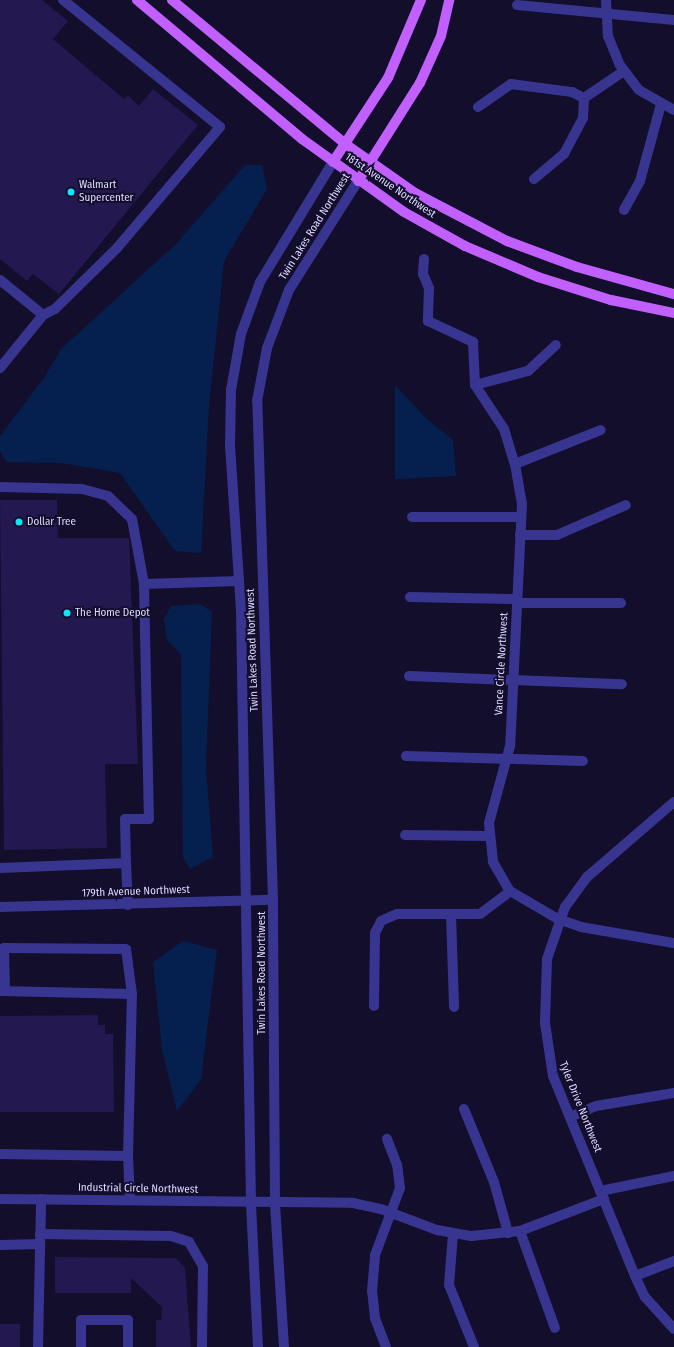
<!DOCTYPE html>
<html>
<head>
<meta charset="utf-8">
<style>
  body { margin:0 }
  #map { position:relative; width:674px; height:1347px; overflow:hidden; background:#130e2c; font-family:"Fira Sans Condensed",sans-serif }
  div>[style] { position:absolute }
  .water>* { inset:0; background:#05204e }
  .building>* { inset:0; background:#23184f; transform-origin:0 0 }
  .minor>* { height:10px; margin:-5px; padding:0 5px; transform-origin:5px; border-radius:5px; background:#37358f }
  .major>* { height:10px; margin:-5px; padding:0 5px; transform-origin:5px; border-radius:5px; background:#c260ff }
  .dots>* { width:11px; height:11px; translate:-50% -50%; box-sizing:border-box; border:2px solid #130e2c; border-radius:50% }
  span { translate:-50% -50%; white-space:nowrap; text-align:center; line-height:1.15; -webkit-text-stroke:4px #130e2c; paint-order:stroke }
  .poi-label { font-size:11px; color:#ddd9ff }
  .left { translate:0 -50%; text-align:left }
  .street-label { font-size:11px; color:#ddd9ff }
</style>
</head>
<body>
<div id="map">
  <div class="water">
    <i style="clip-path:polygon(245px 165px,262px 165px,267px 189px,224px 261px,209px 406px,201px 553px,175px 551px,120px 473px,61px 463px,6px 462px,0 450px,0 436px,46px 375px,61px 349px,176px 244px)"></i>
    <i style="clip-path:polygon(395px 385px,426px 418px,453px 440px,456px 476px,395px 479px)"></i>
    <i style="clip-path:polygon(200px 604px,212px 612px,206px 768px,213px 857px,190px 869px,183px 857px,181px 655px,167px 640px,164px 619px,171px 606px)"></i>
    <i style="clip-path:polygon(183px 941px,217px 950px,201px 1080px,177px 1111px,162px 1049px,153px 962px)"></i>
  </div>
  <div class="building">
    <i style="clip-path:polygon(0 0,42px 0,68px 21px,53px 39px,124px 99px,128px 95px,139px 106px,153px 89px,198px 125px,59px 294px,33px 274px,27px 281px,0 259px)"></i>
    <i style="clip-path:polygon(0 500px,57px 500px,58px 538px,129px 538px,138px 764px,105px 764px,107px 848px,4px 850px)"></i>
    <i style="clip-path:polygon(98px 1015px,98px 1025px,105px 1025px,105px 1034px,113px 1034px,114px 1112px,0 1112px,0 1016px)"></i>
    <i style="clip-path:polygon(55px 1257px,176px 1258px,185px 1268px,191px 1347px,156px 1347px,156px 1320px,161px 1320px,162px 1307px,131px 1278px,131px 1293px,55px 1293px)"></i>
    <i style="left:0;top:1324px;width:20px;height:23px"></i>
  </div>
  <div class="minor">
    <i style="left:606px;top:0;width:36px;rotate:87deg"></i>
    <i style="left:608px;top:36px;width:31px;rotate:68deg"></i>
    <i style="left:620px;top:65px;width:31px;rotate:53deg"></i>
    <i style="left:639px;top:90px;width:40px;rotate:29.7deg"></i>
    <i style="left:517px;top:5px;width:158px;rotate:5.5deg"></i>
    <i style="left:478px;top:107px;width:40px;rotate:-34.9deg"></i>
    <i style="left:511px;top:84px;width:62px;rotate:7.5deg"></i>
    <i style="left:572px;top:92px;width:13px;rotate:27deg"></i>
    <i style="left:584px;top:98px;width:48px;rotate:-34deg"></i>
    <i style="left:534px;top:179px;width:39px;rotate:-40deg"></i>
    <i style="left:564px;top:154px;width:41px;rotate:-62.2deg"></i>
    <i style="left:583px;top:118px;width:20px;rotate:-87deg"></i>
    <i style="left:624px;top:210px;width:33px;rotate:-61deg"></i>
    <i style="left:640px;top:181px;width:80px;rotate:-74.7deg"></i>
    <i style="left:424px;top:259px;width:15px;rotate:94deg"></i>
    <i style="left:423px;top:274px;width:15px;rotate:67deg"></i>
    <i style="left:429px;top:288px;width:33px;rotate:92deg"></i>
    <i style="left:428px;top:321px;width:50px;rotate:25deg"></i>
    <i style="left:473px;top:342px;width:43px;rotate:87.3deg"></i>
    <i style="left:0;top:280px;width:55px;rotate:39.1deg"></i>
    <i style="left:0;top:368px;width:68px;rotate:-50.9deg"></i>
    <i style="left:43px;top:315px;width:13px;rotate:-27deg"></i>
    <i style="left:55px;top:309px;width:87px;rotate:-44.5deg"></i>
    <i style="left:117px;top:248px;width:159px;rotate:-49.6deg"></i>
    <i style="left:220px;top:127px;width:202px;rotate:-141deg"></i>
    <i style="left:475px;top:385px;width:53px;rotate:56.6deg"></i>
    <i style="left:504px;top:429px;width:37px;rotate:73deg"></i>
    <i style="left:515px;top:464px;width:41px;rotate:80.1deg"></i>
    <i style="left:522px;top:504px;width:242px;rotate:92.8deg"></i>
    <i style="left:510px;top:746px;width:80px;rotate:105.3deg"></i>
    <i style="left:489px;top:823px;width:39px;rotate:84deg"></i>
    <i style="left:493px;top:862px;width:34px;rotate:60deg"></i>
    <i style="left:510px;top:891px;width:56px;rotate:30.3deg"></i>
    <i style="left:558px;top:919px;width:24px;rotate:19deg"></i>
    <i style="left:581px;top:927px;width:94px;rotate:9.8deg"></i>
    <i style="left:475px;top:385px;width:55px;rotate:-14.8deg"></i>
    <i style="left:528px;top:371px;width:38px;rotate:-43deg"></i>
    <i style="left:515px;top:464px;width:92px;rotate:-21.6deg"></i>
    <i style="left:0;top:487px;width:82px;rotate:1.4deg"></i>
    <i style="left:82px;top:489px;width:27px;rotate:15deg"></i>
    <i style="left:108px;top:496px;width:33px;rotate:44deg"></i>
    <i style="left:132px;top:519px;width:66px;rotate:79.5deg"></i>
    <i style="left:144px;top:584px;width:235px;rotate:88.8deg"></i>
    <i style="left:149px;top:819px;width:24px;rotate:180deg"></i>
    <i style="left:125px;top:819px;width:44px;rotate:88.7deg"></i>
    <i style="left:126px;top:863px;width:126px;rotate:177.7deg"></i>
    <i style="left:412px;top:517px;width:109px"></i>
    <i style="left:520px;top:535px;width:37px"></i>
    <i style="left:557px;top:535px;width:75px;rotate:-23.5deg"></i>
    <i style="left:144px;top:584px;width:95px;rotate:-1.8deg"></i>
    <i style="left:410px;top:597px;width:107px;rotate:1.1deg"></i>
    <i style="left:517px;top:603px;width:104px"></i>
    <i style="left:409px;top:676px;width:213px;rotate:2.2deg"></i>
    <i style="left:406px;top:756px;width:177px;rotate:1.6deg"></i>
    <i style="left:674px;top:802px;width:115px;rotate:139.2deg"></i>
    <i style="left:587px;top:877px;width:37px;rotate:126deg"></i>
    <i style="left:565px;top:907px;width:55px;rotate:109.1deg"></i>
    <i style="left:547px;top:959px;width:64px;rotate:91.8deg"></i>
    <i style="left:545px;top:1023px;width:54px;rotate:81.4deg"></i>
    <i style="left:553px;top:1076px;width:216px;rotate:67.7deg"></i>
    <i style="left:635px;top:1276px;width:23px;rotate:65deg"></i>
    <i style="left:645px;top:1297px;width:43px;rotate:47.8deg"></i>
    <i style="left:405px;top:835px;width:83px;rotate:0.7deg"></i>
    <i style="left:126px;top:863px;width:42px;rotate:87.3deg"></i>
    <i style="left:0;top:907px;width:273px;rotate:-1.5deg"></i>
    <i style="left:451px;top:915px;width:92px;rotate:88.1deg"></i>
    <i style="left:0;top:991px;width:132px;rotate:1.3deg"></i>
    <i style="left:132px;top:994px;width:45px;rotate:-97.6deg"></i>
    <i style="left:126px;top:949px;width:122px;rotate:-179.5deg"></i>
    <i style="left:4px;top:948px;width:43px;rotate:88.7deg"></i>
    <i style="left:374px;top:1006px;width:73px;rotate:-89.2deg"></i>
    <i style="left:375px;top:933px;width:13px;rotate:-63deg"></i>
    <i style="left:381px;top:921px;width:17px;rotate:-24deg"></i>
    <i style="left:397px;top:914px;width:83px"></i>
    <i style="left:480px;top:914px;width:38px;rotate:-37deg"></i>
    <i style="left:464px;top:1109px;width:79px;rotate:67.7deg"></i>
    <i style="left:494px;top:1182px;width:53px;rotate:74.6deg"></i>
    <i style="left:570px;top:1117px;width:28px;rotate:-23deg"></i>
    <i style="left:596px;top:1106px;width:79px;rotate:-9.5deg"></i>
    <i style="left:0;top:1154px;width:128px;rotate:0.9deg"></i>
    <i style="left:128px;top:1156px;width:44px;rotate:87.4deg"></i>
    <i style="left:128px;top:1156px;width:162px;rotate:-88.6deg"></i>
    <i style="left:600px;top:1191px;width:76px;rotate:-11.5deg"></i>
    <i style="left:0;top:1199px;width:353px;rotate:0.6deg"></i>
    <i style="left:353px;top:1203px;width:29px;rotate:12deg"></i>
    <i style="left:381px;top:1209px;width:60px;rotate:20.6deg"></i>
    <i style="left:437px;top:1230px;width:35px;rotate:10deg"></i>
    <i style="left:471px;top:1236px;width:49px;rotate:-5.8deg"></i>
    <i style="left:520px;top:1231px;width:90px;rotate:-20.9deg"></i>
    <i style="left:520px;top:1231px;width:103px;rotate:70.2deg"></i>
    <i style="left:40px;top:1234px;width:131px;rotate:0.9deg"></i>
    <i style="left:171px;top:1236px;width:19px;rotate:18deg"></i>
    <i style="left:189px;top:1242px;width:28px;rotate:60deg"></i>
    <i style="left:203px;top:1266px;width:81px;rotate:90.7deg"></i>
    <i style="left:453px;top:1234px;width:51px;rotate:94.5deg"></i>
    <i style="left:449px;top:1285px;width:67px;rotate:68deg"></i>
    <i style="left:0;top:1245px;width:40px;rotate:-1.4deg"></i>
    <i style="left:635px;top:1276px;width:42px;rotate:-21deg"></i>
    <i style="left:38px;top:1347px;width:148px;rotate:-88.8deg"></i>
    <i style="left:81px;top:1347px;width:27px;rotate:-90deg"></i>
    <i style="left:81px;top:1320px;width:47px"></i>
    <i style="left:128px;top:1320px;width:27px;rotate:90deg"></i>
    <i style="left:258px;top:1347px;width:145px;rotate:-92.8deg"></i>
    <i style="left:251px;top:1202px;width:591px;rotate:-90.97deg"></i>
    <i style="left:241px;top:611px;width:164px;rotate:-93.8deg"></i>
    <i style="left:230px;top:447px;width:57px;rotate:-89deg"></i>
    <i style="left:231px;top:390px;width:57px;rotate:-79.9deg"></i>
    <i style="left:241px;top:334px;width:55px;rotate:-69.9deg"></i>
    <i style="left:260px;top:282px;width:140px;rotate:-58.7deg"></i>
    <i style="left:284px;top:1347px;width:145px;rotate:-93.6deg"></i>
    <i style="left:275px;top:1202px;width:302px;rotate:-90.4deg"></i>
    <i style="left:273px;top:900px;width:499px;rotate:-91.8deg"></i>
    <i style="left:257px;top:401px;width:54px;rotate:-79.3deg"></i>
    <i style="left:267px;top:348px;width:62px;rotate:-69.2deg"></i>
    <i style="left:289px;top:290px;width:129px;rotate:-57.7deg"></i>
    <i style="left:386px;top:1347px;width:31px;rotate:-111deg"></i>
    <i style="left:375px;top:1318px;width:27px;rotate:-96deg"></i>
    <i style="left:372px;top:1291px;width:36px;rotate:-85deg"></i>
    <i style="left:375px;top:1255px;width:72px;rotate:-69.5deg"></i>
    <i style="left:400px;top:1188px;width:23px;rotate:-97deg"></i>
    <i style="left:397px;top:1165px;width:28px;rotate:-111deg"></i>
  </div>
  <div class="major">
    <i style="left:137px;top:0;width:216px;rotate:40.1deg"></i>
    <i style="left:302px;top:139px;width:125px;rotate:35.6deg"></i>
    <i style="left:404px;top:212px;width:70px;rotate:29.1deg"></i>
    <i style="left:465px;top:246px;width:79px;rotate:23deg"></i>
    <i style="left:538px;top:277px;width:77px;rotate:17.5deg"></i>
    <i style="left:611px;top:300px;width:64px;rotate:11.7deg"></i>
    <i style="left:172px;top:0;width:224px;rotate:39.7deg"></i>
    <i style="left:344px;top:143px;width:87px;rotate:35.2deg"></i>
    <i style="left:415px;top:193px;width:104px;rotate:27.6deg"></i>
    <i style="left:507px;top:241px;width:75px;rotate:20.4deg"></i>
    <i style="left:577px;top:267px;width:101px;rotate:15.6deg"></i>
    <i style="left:333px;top:162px;width:100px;rotate:-56.8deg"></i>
    <i style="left:388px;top:78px;width:85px;rotate:-67.1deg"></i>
    <i style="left:358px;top:181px;width:116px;rotate:-57.7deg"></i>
    <i style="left:420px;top:83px;width:51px;rotate:-65.9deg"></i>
    <i style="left:441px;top:36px;width:37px;rotate:-77deg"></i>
  </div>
  <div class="dots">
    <i style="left:71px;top:192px;background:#05e9ff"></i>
    <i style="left:19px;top:522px;background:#05e9ff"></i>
    <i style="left:67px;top:613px;background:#05e9ff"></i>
  </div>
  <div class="poi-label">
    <span class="left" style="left:79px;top:192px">Walmart<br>Supercenter</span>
    <span class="left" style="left:27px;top:522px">Dollar Tree</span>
    <span class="left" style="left:75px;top:613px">The Home Depot</span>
  </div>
  <div class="street-label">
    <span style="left:390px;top:186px;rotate:34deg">181st Avenue Northwest</span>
    <span style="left:315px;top:227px;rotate:-58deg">Twin Lakes Road Northwest</span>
    <span style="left:253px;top:650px;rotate:-92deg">Twin Lakes Road Northwest</span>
    <span style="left:502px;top:664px;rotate:-87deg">Vance Circle Northwest</span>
    <span style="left:136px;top:892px;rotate:-2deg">179th Avenue Northwest</span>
    <span style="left:262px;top:973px;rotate:-90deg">Twin Lakes Road Northwest</span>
    <span style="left:580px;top:1107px;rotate:68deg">Tyler Drive Northwest</span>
    <span style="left:138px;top:1189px;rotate:1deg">Industrial Circle Northwest</span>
  </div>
</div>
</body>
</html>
